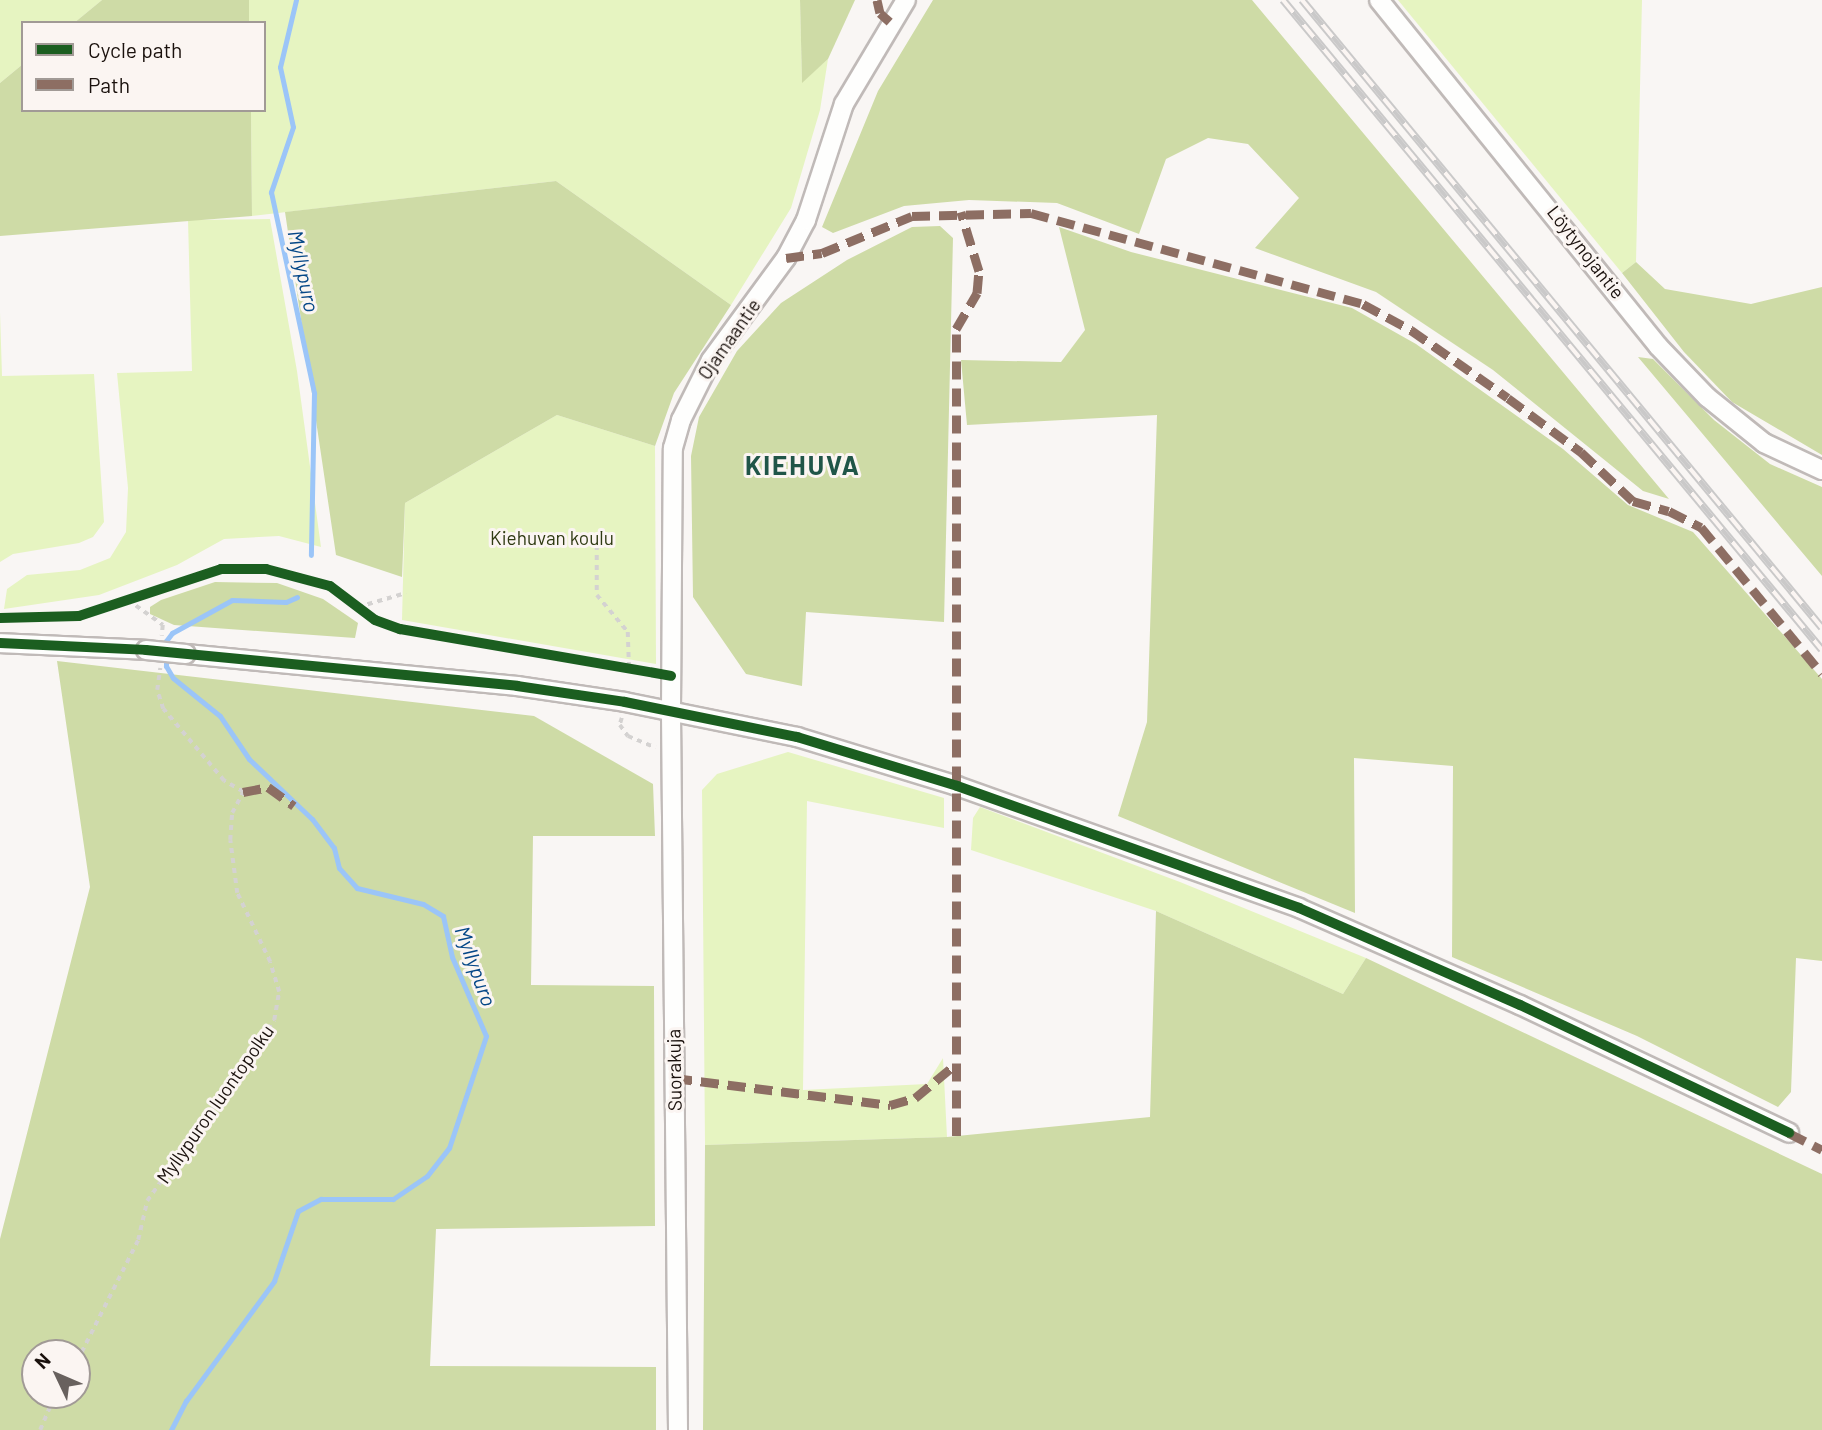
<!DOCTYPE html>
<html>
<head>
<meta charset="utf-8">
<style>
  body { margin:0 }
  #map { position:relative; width:1822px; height:1430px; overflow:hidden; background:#f9f6f4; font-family:Barlow,sans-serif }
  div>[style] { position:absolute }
  .green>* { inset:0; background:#e6f4c1 }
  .forest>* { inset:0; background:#cedba6 }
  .stream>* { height:5px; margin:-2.5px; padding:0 2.5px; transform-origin:2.5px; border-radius:2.5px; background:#9bc5f8 }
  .path>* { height:3.5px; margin-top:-1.75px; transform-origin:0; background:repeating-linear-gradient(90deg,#d4d2d1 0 5px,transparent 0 10px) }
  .roads { filter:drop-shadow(2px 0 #c0bab8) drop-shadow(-2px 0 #c0bab8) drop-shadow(0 2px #c0bab8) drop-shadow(0 -2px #c0bab8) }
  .street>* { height:18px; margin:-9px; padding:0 9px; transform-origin:9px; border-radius:9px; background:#fefefd }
  .rail>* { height:8px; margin-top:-4px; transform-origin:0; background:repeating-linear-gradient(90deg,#fbf5f2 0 16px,#cac9c9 0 32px); box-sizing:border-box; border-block:2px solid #cac9c9 }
  .bridges { filter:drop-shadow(2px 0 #c0bab8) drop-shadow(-2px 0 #c0bab8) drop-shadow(0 2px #c0bab8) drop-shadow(0 -2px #c0bab8) }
  .street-bridge>* { height:18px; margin:-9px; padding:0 9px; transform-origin:9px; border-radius:9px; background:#fefefd }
  .quiet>* { height:9px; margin-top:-4.5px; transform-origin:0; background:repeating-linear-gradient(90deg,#8d6e63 0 18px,transparent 0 27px) }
  .cycleway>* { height:10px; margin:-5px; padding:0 5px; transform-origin:5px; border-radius:5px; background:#1b5e20 }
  span { translate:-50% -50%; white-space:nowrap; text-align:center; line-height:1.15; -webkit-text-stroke:6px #fbf5f2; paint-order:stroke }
  .street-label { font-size:19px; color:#1a110d }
  .park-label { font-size:19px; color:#2f3a13 }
  .water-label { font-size:21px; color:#054787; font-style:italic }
  .district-label { font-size:26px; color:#205548; font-weight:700; letter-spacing:2px }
  .legend { position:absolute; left:21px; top:21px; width:245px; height:91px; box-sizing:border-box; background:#fbf5f2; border:2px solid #a19a96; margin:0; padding:9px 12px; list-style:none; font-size:21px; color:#1a110d }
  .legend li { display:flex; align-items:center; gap:14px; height:35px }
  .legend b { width:35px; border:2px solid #a19a96 }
  .north { position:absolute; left:21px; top:1339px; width:70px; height:70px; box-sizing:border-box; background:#fbf5f2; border:2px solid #a19a96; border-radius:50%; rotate:314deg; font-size:19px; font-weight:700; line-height:28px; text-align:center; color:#1a110d }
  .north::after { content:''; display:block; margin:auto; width:24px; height:32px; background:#68615e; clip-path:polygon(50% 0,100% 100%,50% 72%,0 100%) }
</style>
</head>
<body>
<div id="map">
  <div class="green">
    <i style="clip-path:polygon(0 0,102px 0,74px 23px,23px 23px,23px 64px,0 83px)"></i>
    <i style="clip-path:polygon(249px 0,800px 0,802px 82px,828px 59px,820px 110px,791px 208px,731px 305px,556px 181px,252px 216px,251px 110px,264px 110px,264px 23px,249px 23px)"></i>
    <i style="clip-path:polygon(1398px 0,1642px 0,1636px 262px,1622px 273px)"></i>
    <i style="clip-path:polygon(270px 219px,297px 371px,321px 547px,279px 536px,224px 539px,177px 565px,99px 595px,4px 609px,7px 589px,27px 575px,80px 570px,110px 558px,126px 532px,128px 488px,117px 373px,192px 371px,188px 220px)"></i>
    <i style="clip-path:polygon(0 312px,2px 376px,94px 374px,104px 522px,93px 537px,79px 543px,13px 554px,0 562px)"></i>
    <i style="clip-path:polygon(557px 415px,655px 446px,656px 664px,402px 620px,405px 503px)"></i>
    <i style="clip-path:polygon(788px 752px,944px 798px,944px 828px,807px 801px,803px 1090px,927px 1084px,943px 1058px,947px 1137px,705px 1145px,702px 790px,717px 774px)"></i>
    <i style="clip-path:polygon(980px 807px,1180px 882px,1366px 958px,1343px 994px,1156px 911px,971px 850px,973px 818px)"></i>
  </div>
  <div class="forest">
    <i style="clip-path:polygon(102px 0,249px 0,249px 23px,74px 23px)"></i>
    <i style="clip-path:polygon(800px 0,855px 0,828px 59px,802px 83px)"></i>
    <i style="clip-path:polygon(933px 0,1252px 0,1669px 499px,1643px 491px,1493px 370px,1376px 292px,1255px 248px,1299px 198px,1248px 144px,1208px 138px,1166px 159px,1139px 234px,1057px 203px,969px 200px,904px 206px,833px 233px,822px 227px,878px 91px)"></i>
    <i style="clip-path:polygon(23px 64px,23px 110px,251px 110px,252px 216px,0 236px,0 83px)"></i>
    <i style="clip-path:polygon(556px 181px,731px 305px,674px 393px,655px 446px,557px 415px,405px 503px,402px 577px,336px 555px,285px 212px)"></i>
    <i style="clip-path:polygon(940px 226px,953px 238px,944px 622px,806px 612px,802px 686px,746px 674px,693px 597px,691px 456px,699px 417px,737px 351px,781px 303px,847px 260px,912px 227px)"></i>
    <i style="clip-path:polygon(1059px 227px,1131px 252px,1352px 308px,1416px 344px,1563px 449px,1628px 505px,1693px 532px,1822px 679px,1822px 961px,1796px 958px,1791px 1092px,1778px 1107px,1637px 1036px,1452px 957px,1453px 766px,1354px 758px,1355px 913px,1118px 816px,1147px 722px,1157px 415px,967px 425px,961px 360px,1061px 362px,1085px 330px)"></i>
    <i style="clip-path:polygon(1636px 262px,1665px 289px,1751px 304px,1822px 287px,1822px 455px,1732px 402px,1684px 352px,1622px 273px)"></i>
    <i style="clip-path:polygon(1638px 357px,1653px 359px,1714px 420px,1770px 464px,1822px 487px,1822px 576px)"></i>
    <i style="clip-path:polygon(215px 582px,277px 583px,323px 599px,358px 623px,355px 638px,174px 625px,150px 614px,150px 607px,161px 600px)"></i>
    <i style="clip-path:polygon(evenodd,57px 661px,534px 716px,653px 784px,655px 836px,533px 836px,531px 985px,654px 986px,655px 1226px,436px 1229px,430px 1366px,656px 1367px,656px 1430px,0 1430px,0 1239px,90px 887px,57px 661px,35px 1353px,77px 1353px,77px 1395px,35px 1395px,35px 1353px)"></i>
    <i style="clip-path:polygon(1156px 911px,1343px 994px,1366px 958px,1822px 1174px,1822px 1430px,703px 1430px,705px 1145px,947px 1137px,1150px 1117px)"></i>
  </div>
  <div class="stream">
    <i style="left:296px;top:0;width:69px;rotate:103.4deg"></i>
    <i style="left:280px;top:67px;width:61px;rotate:77.8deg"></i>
    <i style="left:293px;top:127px;width:69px;rotate:108.7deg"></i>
    <i style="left:271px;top:192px;width:206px;rotate:77.9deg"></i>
    <i style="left:314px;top:393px;width:162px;rotate:91.1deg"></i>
    <i style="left:171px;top:1430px;width:33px;rotate:-63deg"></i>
    <i style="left:186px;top:1401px;width:149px;rotate:-53.7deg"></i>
    <i style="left:274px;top:1281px;width:74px;rotate:-71.1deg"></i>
    <i style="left:298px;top:1211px;width:26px;rotate:-28deg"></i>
    <i style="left:321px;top:1199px;width:72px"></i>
    <i style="left:393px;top:1199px;width:41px;rotate:-34.1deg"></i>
    <i style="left:427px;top:1176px;width:36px;rotate:-52deg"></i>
    <i style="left:449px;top:1148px;width:118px;rotate:-71.7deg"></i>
    <i style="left:486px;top:1036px;width:86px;rotate:-113.3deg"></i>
    <i style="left:452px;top:957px;width:42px;rotate:-102.4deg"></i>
    <i style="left:443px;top:916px;width:23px;rotate:-149deg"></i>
    <i style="left:423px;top:904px;width:68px;rotate:-166.4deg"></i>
    <i style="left:357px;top:888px;width:27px;rotate:-132deg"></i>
    <i style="left:339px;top:868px;width:21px;rotate:-104deg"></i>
    <i style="left:334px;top:848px;width:36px;rotate:-127deg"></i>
    <i style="left:312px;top:819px;width:87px;rotate:-136.4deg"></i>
    <i style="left:249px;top:759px;width:52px;rotate:-124deg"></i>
    <i style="left:220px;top:716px;width:60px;rotate:-141deg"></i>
    <i style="left:173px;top:678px;width:14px;rotate:-120deg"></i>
    <i style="left:166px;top:666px;width:25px;rotate:-90deg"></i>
    <i style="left:166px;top:641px;width:10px;rotate:-53deg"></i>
    <i style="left:172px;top:633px;width:68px;rotate:-28.8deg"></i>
    <i style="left:232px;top:600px;width:54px;rotate:2.1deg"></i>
    <i style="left:286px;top:602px;width:12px;rotate:-24deg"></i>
  </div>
  <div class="path">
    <i style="left:597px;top:535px;width:60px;rotate:90deg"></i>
    <i style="left:597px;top:595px;width:48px;rotate:50deg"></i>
    <i style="left:628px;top:632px;width:36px;rotate:88deg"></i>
    <i style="left:128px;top:600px;width:43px;rotate:35.5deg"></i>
    <i style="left:163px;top:625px;width:11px;rotate:95deg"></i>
    <i style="left:358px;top:607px;width:50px;rotate:-16.3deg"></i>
    <i style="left:622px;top:718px;width:7px;rotate:106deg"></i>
    <i style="left:620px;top:725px;width:14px;rotate:54deg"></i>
    <i style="left:628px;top:736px;width:30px;rotate:23deg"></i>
    <i style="left:77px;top:1361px;width:136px;rotate:-63.2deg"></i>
    <i style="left:138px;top:1240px;width:40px;rotate:-77deg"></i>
    <i style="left:147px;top:1201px;width:221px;rotate:-54.9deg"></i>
    <i style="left:274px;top:1020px;width:28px;rotate:-80deg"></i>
    <i style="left:279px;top:992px;width:31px;rotate:-107deg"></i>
    <i style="left:270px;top:962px;width:76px;rotate:-115.6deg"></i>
    <i style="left:237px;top:893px;width:53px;rotate:-97.5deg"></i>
    <i style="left:230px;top:840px;width:27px;rotate:-86deg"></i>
    <i style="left:232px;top:813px;width:24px;rotate:-62deg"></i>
    <i style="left:243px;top:792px;width:22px;rotate:-150deg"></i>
    <i style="left:224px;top:781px;width:94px;rotate:-130.3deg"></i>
    <i style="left:163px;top:709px;width:20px;rotate:-108deg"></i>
    <i style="left:157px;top:690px;width:22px;rotate:-82deg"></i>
    <i style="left:40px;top:1430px;width:38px;rotate:-67deg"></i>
  </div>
  <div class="roads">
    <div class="street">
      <i style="left:1379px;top:0;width:444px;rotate:51.1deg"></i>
      <i style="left:1658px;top:346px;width:71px;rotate:46.1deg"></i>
      <i style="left:1707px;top:397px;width:73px;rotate:38.9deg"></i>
      <i style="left:1764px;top:443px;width:64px;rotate:25deg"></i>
      <i style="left:0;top:643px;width:146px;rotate:2.7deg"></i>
      <i style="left:186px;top:654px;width:333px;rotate:5.5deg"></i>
      <i style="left:517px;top:686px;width:109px;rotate:8.4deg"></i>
      <i style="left:625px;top:702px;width:176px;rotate:11.5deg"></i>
      <i style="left:797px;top:737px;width:167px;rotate:17deg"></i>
      <i style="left:957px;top:786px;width:363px;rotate:19.6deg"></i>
      <i style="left:1299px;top:908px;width:241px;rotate:23.7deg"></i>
      <i style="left:1520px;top:1005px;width:298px;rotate:25.4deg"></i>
      <i style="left:678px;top:1430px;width:720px;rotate:-90.56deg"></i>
      <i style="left:671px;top:710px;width:262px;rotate:-89.6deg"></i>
      <i style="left:673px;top:448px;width:29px;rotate:-74deg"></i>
      <i style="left:681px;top:420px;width:67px;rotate:-63.4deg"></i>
      <i style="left:711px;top:360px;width:127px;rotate:-53.7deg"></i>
      <i style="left:786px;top:258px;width:43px;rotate:-62.2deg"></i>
      <i style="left:806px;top:220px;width:122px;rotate:-71.9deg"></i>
      <i style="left:844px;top:104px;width:121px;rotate:-59.2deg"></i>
    </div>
  </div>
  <div class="rail">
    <i style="left:1283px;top:0;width:844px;rotate:50.33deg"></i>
    <i style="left:1302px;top:0;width:815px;rotate:50.37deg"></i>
  </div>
  <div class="bridges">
    <div class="street-bridge">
      <i style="left:146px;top:650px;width:40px;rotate:5.7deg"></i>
    </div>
  </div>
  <div class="quiet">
    <i style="left:877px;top:0;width:13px;rotate:77deg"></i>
    <i style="left:880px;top:13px;width:13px;rotate:42deg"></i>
    <i style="left:786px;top:258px;width:36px;rotate:-8deg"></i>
    <i style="left:822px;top:253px;width:97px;rotate:-22.3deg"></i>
    <i style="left:912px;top:216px;width:119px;rotate:-1.4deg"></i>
    <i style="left:1031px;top:213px;width:344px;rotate:15.3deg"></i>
    <i style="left:1363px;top:304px;width:55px;rotate:28.4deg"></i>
    <i style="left:1411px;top:330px;width:118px;rotate:35deg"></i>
    <i style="left:1508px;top:398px;width:91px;rotate:36.5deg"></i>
    <i style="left:1581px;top:452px;width:71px;rotate:43.3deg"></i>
    <i style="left:1633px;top:501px;width:37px;rotate:16deg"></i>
    <i style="left:1669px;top:511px;width:36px;rotate:27deg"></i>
    <i style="left:1701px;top:527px;width:190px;rotate:50.5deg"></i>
    <i style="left:243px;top:792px;width:25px;rotate:-11deg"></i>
    <i style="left:268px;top:787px;width:32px;rotate:36deg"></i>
    <i style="left:674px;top:1078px;width:218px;rotate:7.1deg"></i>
    <i style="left:890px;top:1105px;width:26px;rotate:-16deg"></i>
    <i style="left:915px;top:1098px;width:53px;rotate:-39.7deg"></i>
    <i style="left:1789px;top:1133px;width:37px;rotate:27deg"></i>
    <i style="left:956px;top:1135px;width:806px;rotate:-90deg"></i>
    <i style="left:956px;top:329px;width:42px;rotate:-59.7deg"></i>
    <i style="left:977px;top:293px;width:22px;rotate:-85deg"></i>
    <i style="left:979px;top:271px;width:62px;rotate:-107deg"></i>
  </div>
  <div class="cycleway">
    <i style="left:0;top:618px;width:79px;rotate:-1.5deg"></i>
    <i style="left:79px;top:616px;width:150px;rotate:-18.3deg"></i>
    <i style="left:221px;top:569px;width:45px"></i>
    <i style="left:266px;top:569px;width:66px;rotate:14.9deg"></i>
    <i style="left:330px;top:586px;width:56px;rotate:37.1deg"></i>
    <i style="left:375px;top:620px;width:27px;rotate:20deg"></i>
    <i style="left:400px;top:629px;width:275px;rotate:9.8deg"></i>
    <i style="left:0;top:643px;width:146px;rotate:2.7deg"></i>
    <i style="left:146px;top:650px;width:373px;rotate:5.5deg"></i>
    <i style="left:517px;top:686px;width:109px;rotate:8.4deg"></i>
    <i style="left:625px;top:702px;width:176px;rotate:11.5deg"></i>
    <i style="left:797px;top:737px;width:167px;rotate:17deg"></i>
    <i style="left:957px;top:786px;width:363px;rotate:19.6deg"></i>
    <i style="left:1299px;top:908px;width:241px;rotate:23.7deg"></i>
    <i style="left:1520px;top:1005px;width:298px;rotate:25.4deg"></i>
  </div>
  <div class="street-label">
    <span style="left:1586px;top:252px;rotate:52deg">Löytynojantie</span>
    <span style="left:729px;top:339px;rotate:-55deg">Ojamaantie</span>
    <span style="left:674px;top:1070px;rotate:-91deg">Suorakuja</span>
    <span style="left:215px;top:1104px;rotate:-55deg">Myllypuron luontopolku</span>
  </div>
  <div class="park-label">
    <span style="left:552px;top:538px">Kiehuvan koulu</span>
  </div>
  <div class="water-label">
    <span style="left:304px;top:271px;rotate:78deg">Myllypuro</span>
    <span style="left:476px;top:966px;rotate:70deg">Myllypuro</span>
  </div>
  <div class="district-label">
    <span style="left:803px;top:465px">KIEHUVA</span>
  </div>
  <ul class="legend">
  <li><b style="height:9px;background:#1b5e20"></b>Cycle path</li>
  <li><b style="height:9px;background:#8d6e63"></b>Path</li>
  </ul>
  <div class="north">N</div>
</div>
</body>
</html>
